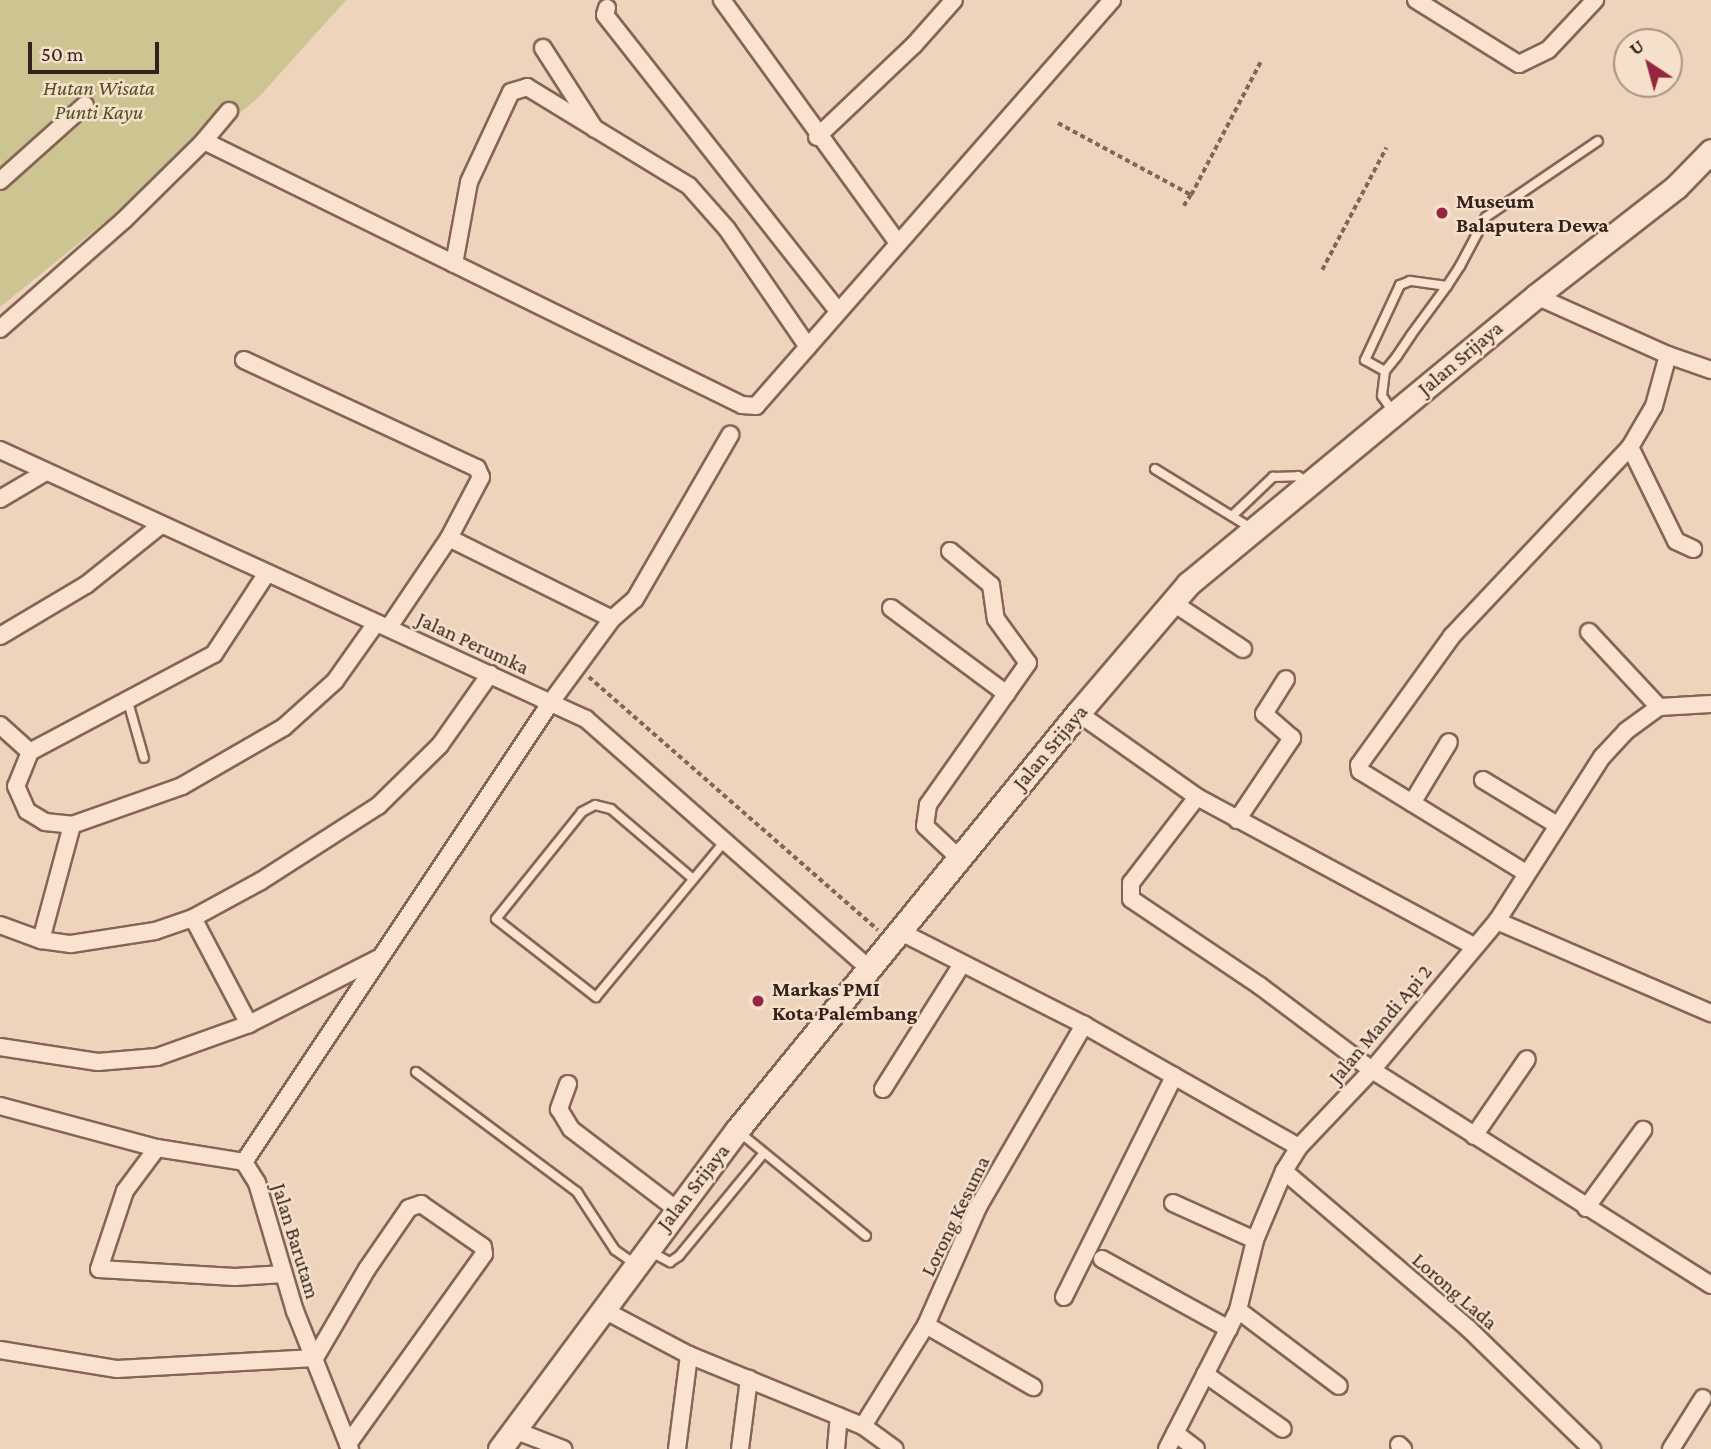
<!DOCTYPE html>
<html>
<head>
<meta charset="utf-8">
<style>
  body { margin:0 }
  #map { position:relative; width:1711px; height:1449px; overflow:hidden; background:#eed3bd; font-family:"Crimson Pro",serif }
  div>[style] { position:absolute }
  .green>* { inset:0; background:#ccc491 }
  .path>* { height:3.5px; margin-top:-1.75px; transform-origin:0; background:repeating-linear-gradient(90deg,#866456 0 5px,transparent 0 8.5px) }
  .roads { filter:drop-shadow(2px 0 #866456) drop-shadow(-2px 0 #866456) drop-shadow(0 2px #866456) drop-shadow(0 -2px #866456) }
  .lane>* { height:8px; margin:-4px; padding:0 4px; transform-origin:4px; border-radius:4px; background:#f9e3d0 }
  .street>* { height:16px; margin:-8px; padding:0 8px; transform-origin:8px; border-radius:8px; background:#f9e3d0 }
  .secondary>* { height:23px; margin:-11.5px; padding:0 11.5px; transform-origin:11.5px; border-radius:11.5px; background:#f9e3d0 }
  .dots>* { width:19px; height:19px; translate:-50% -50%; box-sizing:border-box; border:4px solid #f5e0cc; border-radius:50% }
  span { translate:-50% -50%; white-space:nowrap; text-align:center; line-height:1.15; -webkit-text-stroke:5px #f5e0cc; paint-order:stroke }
  .park-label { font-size:21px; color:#515121; font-style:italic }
  .poi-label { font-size:21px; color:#35211b; font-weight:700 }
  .left { translate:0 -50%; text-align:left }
  .street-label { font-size:21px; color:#35211b }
  .north { position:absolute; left:1613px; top:28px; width:70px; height:70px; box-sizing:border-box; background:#f5e0cc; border:2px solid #a89485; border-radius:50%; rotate:324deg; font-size:19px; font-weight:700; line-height:28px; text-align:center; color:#35211b }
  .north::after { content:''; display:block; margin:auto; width:24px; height:32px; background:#952641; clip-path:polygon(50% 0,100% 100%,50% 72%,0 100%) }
  .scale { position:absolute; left:28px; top:42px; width:131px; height:32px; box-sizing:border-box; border:4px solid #35211b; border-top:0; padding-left:9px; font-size:21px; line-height:24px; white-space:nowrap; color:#35211b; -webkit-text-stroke:5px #f5e0cc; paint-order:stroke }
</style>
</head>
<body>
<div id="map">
  <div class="green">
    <i style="clip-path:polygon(0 0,346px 0,257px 99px,0 307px)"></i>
  </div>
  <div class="path">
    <i style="left:1058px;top:123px;width:151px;rotate:28.4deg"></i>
    <i style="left:1191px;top:195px;width:13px;rotate:122deg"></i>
    <i style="left:1191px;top:195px;width:151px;rotate:-62.4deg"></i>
    <i style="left:1322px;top:270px;width:138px;rotate:-62.3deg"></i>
    <i style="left:589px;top:677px;width:384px;rotate:41.2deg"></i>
  </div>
  <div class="roads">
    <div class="lane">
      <i style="left:1447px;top:286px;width:37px;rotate:-172deg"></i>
      <i style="left:1410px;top:281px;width:11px;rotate:158deg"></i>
      <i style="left:1400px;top:285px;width:83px;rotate:115deg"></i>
      <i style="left:1365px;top:360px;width:23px;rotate:29deg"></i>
      <i style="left:1385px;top:371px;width:19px;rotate:-51deg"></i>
      <i style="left:1397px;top:356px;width:25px;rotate:-56deg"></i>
      <i style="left:1411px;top:335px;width:61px;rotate:-53.7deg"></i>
      <i style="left:1447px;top:286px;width:24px;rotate:-57deg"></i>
      <i style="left:1460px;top:266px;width:55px;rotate:-62deg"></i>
      <i style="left:1486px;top:217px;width:135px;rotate:-34.2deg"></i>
      <i style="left:1385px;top:371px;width:25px;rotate:97deg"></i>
      <i style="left:1382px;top:396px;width:21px;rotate:55deg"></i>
      <i style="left:1155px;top:469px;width:113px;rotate:31.6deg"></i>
      <i style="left:1232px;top:516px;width:57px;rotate:-43.6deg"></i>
      <i style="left:1273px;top:477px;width:25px;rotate:-2deg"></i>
      <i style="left:1298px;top:476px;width:10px;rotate:37deg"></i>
      <i style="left:128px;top:702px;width:58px;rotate:74.1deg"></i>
      <i style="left:692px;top:878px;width:106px;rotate:-139.6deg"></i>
      <i style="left:611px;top:809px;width:16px;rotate:-166deg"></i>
      <i style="left:595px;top:805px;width:15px;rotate:152deg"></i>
      <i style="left:582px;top:812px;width:137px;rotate:128.8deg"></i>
      <i style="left:496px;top:919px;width:127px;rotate:38deg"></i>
      <i style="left:596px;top:997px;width:204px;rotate:-50.4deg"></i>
      <i style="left:416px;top:1072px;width:201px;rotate:36.7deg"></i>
      <i style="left:577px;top:1192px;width:69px;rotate:56.8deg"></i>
      <i style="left:615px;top:1250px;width:24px;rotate:35deg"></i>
      <i style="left:739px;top:1132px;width:164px;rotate:39.3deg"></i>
      <i style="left:649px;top:1251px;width:24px;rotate:28deg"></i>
      <i style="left:670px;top:1262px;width:11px;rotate:-34deg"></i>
      <i style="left:679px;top:1256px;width:132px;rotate:-50.5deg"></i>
    </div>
    <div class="street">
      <i style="left:722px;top:0;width:299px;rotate:54.1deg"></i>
      <i style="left:1416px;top:0;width:121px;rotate:31.9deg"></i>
      <i style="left:1519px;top:64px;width:32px;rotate:-26deg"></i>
      <i style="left:1548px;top:50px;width:69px;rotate:-46.8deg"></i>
      <i style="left:607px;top:8px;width:7px;rotate:106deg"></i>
      <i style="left:605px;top:15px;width:377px;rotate:51.8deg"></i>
      <i style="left:543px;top:48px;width:96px;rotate:57.3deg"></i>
      <i style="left:229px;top:111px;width:39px;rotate:130deg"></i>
      <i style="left:204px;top:141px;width:599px;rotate:26.14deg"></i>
      <i style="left:742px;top:405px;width:14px;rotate:4deg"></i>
      <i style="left:756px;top:406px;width:540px;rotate:-48.75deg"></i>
      <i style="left:817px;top:137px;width:134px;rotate:-43.5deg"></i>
      <i style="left:914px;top:45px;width:60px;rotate:-48.4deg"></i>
      <i style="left:0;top:181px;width:114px;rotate:-41.8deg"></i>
      <i style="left:454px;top:264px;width:83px;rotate:-79.6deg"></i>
      <i style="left:469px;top:182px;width:99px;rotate:-65deg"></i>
      <i style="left:511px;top:92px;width:17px;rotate:-17deg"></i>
      <i style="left:527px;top:87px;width:190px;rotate:31.4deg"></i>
      <i style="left:689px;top:186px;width:57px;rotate:48.5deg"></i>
      <i style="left:727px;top:229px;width:143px;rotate:55.5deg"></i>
      <i style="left:1536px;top:296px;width:145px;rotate:24.1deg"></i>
      <i style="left:1668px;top:355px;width:53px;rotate:105.4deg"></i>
      <i style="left:1654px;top:406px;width:48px;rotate:120.3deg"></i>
      <i style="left:1630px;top:447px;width:105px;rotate:63.9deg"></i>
      <i style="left:1676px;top:541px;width:19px;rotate:25deg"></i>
      <i style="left:0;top:329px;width:165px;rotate:-41.3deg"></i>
      <i style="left:124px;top:220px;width:112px;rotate:-44.6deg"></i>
      <i style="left:1668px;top:355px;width:46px;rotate:19.2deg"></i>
      <i style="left:244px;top:360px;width:257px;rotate:24.9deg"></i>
      <i style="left:477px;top:468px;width:10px;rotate:66deg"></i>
      <i style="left:481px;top:477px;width:69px;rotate:117.7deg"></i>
      <i style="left:449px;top:538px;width:107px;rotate:124deg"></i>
      <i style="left:0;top:450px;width:645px;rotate:24.66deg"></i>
      <i style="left:586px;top:719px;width:375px;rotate:41.4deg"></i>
      <i style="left:0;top:499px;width:51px;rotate:-30.6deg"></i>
      <i style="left:449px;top:538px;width:182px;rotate:26.4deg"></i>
      <i style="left:950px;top:551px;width:53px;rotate:39.7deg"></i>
      <i style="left:991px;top:585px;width:34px;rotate:82deg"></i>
      <i style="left:996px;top:619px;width:54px;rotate:54deg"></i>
      <i style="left:1028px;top:663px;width:174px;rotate:125.2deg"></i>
      <i style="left:928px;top:805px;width:21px;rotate:98deg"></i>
      <i style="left:925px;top:826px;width:47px;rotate:43.3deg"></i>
      <i style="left:267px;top:573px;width:97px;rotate:123.2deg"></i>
      <i style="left:214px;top:654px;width:208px;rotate:152deg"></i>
      <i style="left:30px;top:752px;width:37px;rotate:112deg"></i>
      <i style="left:16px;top:786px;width:27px;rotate:66deg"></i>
      <i style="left:27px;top:811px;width:21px;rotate:31deg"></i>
      <i style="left:45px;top:822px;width:27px;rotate:6deg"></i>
      <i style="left:72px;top:825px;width:117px;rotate:-19.5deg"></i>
      <i style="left:182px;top:786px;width:118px;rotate:-30deg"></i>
      <i style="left:284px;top:727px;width:69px;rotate:-42deg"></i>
      <i style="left:335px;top:681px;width:71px;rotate:-54.7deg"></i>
      <i style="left:1172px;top:602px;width:85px;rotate:33.5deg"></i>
      <i style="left:891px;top:608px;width:144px;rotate:36.6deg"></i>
      <i style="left:1589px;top:632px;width:103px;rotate:47deg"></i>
      <i style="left:0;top:636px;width:100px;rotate:-30.7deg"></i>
      <i style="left:86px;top:585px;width:96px;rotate:-38.7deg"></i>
      <i style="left:1078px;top:713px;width:146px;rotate:35.2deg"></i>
      <i style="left:1197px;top:797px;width:315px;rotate:28.3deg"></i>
      <i style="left:0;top:725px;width:40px;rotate:42deg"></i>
      <i style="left:1483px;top:780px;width:87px;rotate:31.3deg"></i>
      <i style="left:1197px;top:797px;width:108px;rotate:127.5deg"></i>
      <i style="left:1131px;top:883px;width:16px;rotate:90deg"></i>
      <i style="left:1131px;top:899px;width:156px;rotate:34deg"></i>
      <i style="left:1260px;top:986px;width:140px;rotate:36.9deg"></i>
      <i style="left:1372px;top:1070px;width:401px;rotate:32.4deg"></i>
      <i style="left:1412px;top:803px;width:71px;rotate:-58.8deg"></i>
      <i style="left:1237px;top:820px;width:99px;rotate:-56.1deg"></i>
      <i style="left:1292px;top:738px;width:37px;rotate:-139deg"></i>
      <i style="left:1264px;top:714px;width:41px;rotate:-57.8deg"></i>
      <i style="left:1526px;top:873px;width:195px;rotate:-148.4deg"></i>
      <i style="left:1360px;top:771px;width:6px;rotate:-99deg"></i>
      <i style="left:1359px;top:765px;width:159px;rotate:-54.2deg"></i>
      <i style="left:1452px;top:636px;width:260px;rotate:-46.7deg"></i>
      <i style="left:193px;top:918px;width:120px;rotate:62.2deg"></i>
      <i style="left:1497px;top:921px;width:233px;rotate:23.3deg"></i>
      <i style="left:0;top:925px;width:44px;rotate:20.1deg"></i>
      <i style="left:41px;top:940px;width:30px;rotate:8deg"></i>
      <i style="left:71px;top:944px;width:85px;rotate:-8.8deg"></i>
      <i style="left:155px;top:931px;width:40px;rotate:-18.9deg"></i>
      <i style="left:193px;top:918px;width:77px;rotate:-28.6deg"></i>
      <i style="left:261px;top:881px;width:139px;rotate:-32.7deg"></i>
      <i style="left:378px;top:806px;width:87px;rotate:-44.5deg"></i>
      <i style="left:440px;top:745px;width:87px;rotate:-54.8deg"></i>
      <i style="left:899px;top:931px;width:208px;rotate:26.9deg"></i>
      <i style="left:1084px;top:1025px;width:247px;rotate:29.6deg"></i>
      <i style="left:41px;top:940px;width:119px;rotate:-74.9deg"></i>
      <i style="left:0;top:1047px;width:99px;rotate:8.7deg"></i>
      <i style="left:98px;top:1062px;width:59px;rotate:-4.8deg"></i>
      <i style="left:157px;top:1057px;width:98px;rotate:-19.7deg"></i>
      <i style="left:249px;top:1024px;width:144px;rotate:-26.9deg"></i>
      <i style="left:568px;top:1084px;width:27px;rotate:110deg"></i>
      <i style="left:559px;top:1109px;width:23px;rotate:59deg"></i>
      <i style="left:571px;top:1129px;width:132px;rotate:37.3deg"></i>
      <i style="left:883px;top:1089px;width:148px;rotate:-57.7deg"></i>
      <i style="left:0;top:1106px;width:163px;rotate:15deg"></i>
      <i style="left:157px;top:1148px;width:88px;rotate:9.1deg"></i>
      <i style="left:244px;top:1162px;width:25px;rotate:58deg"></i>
      <i style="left:257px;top:1183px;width:134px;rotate:73.5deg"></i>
      <i style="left:295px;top:1311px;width:149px;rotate:68.3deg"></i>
      <i style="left:1474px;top:1136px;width:93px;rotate:-55.5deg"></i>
      <i style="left:157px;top:1148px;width:54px;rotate:126.7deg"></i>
      <i style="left:125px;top:1191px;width:82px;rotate:108.4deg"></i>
      <i style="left:99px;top:1269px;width:136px;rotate:3.4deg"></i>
      <i style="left:235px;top:1277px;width:49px;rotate:-3.5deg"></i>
      <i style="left:244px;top:1162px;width:553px;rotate:-56.28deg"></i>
      <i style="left:551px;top:702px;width:103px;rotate:-53.7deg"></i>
      <i style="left:612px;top:619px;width:30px;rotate:-41deg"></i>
      <i style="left:635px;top:599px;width:190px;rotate:-59.9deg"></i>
      <i style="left:1284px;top:1171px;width:243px;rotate:40.5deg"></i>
      <i style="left:1469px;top:1329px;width:172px;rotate:44.3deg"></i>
      <i style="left:1173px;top:1203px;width:90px;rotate:24.3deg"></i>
      <i style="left:1586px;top:1208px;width:97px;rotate:-53.8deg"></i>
      <i style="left:1102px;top:1259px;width:145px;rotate:28.9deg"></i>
      <i style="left:1064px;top:1297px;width:247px;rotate:-63.5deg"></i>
      <i style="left:602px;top:1309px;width:98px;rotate:27.9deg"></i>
      <i style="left:1238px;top:1310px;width:126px;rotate:37deg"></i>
      <i style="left:926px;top:1325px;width:124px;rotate:30.1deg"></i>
      <i style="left:0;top:1350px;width:119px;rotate:9.2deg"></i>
      <i style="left:117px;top:1369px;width:198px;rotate:-3.2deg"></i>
      <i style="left:315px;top:1358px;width:103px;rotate:-59.7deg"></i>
      <i style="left:367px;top:1269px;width:74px;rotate:-55.5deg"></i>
      <i style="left:409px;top:1208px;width:13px;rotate:-18deg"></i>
      <i style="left:421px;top:1204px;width:75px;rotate:34.7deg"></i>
      <i style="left:483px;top:1247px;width:7px;rotate:82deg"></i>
      <i style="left:484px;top:1254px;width:234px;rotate:125.6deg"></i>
      <i style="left:1205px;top:1374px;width:95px;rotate:35.2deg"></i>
      <i style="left:863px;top:1426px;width:119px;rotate:-58deg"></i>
      <i style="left:926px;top:1325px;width:129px;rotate:-66.2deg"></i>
      <i style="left:978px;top:1207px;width:211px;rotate:-59.8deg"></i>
      <i style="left:514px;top:1430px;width:53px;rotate:21.2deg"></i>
      <i style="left:1175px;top:1433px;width:26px;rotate:37deg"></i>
      <i style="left:1399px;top:1445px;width:6px;rotate:45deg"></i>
      <i style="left:677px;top:1449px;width:95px;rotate:-82.7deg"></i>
      <i style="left:689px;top:1355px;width:188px;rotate:22.2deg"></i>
      <i style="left:863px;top:1426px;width:39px;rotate:36deg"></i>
      <i style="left:740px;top:1449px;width:71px;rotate:-82.7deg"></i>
      <i style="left:836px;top:1449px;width:33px;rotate:-85deg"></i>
      <i style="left:1167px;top:1449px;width:156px;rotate:-62.9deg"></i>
      <i style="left:1238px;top:1310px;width:72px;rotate:-76.3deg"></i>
      <i style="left:1255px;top:1240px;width:75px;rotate:-67.2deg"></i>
      <i style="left:1284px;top:1171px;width:28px;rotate:-58deg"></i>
      <i style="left:1299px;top:1147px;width:106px;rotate:-46.5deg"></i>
      <i style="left:1372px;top:1070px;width:194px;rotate:-50deg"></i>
      <i style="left:1497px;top:921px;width:195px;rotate:-57.4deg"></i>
      <i style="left:1602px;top:757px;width:35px;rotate:-47deg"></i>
      <i style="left:1626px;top:731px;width:41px;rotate:-36deg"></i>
      <i style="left:1659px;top:707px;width:52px;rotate:-3.3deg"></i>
      <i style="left:1671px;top:1449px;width:60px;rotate:-57.9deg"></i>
    </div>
    <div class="secondary">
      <i style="left:500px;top:1449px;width:397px;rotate:-53.4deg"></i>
      <i style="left:737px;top:1130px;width:539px;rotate:-50.73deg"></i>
      <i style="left:1078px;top:713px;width:170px;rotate:-49.5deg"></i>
      <i style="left:1188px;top:584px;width:452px;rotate:-39.6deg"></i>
      <i style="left:1536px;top:296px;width:177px;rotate:-37.9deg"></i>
      <i style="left:1676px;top:187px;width:50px;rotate:-45.8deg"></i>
    </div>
  </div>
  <div class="dots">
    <i style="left:1442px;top:213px;background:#952641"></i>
    <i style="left:758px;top:1001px;background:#952641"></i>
  </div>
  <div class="park-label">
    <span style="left:99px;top:100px">Hutan Wisata<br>Punti Kayu</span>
  </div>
  <div class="poi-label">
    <span class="left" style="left:1456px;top:213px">Museum<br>Balaputera Dewa</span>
    <span class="left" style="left:772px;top:1001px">Markas PMI<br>Kota Palembang</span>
  </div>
  <div class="street-label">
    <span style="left:1460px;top:358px;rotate:-40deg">Jalan Srijaya</span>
    <span style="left:473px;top:643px;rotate:25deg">Jalan Perumka</span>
    <span style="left:1050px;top:747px;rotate:-50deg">Jalan Srijaya</span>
    <span style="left:1380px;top:1024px;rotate:-50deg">Jalan Mandi Api 2</span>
    <span style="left:693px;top:1187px;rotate:-52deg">Jalan Srijaya</span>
    <span style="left:955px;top:1216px;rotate:-64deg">Lorong Kesuma</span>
    <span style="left:296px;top:1241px;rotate:73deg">Jalan Barutam</span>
    <span style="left:1455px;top:1291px;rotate:41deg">Lorong Lada</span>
  </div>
  <div class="north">U</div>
  <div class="scale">50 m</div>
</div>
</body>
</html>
